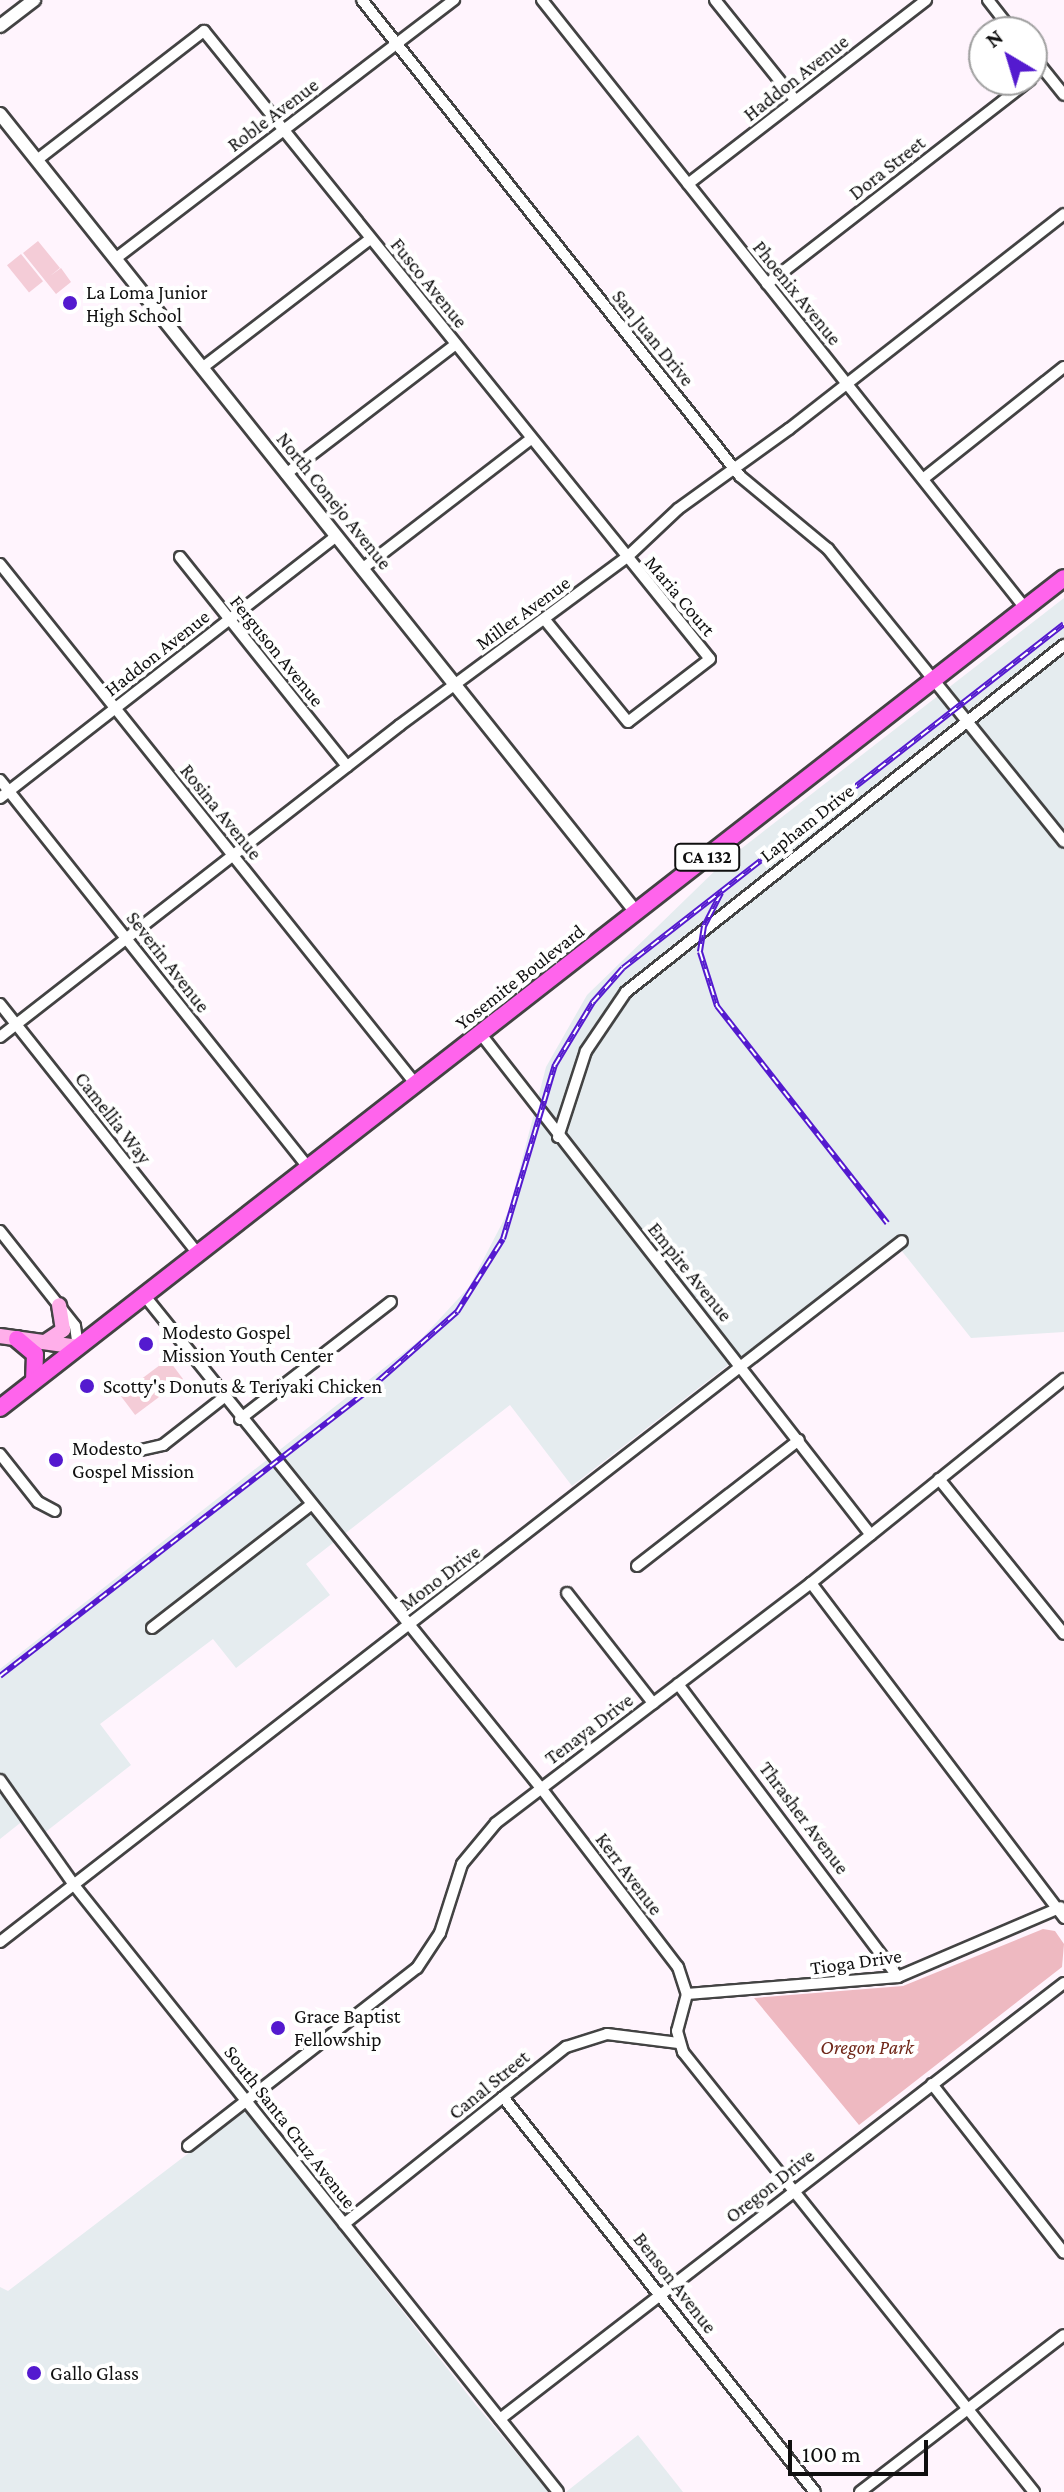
<!DOCTYPE html>
<html>
<head>
<meta charset="utf-8">
<style>
  body { margin:0 }
  #map { position:relative; width:1064px; height:2492px; overflow:hidden; background:#fff4fd; font-family:"Crimson Pro",serif }
  div>[style] { position:absolute }
  .industrial>* { inset:0; background:#e5ecef }
  .green>* { inset:0; background:#eeb9c1 }
  .pitch>* { inset:0; background:#f4ccd7; transform-origin:0 0 }
  .roads { filter:drop-shadow(2px 0 #434343) drop-shadow(-2px 0 #434343) drop-shadow(0 2px #434343) drop-shadow(0 -2px #434343) }
  .minor>* { height:10px; margin:-5px; padding:0 5px; transform-origin:5px; border-radius:5px; background:#fff }
  .tertiary>* { height:12px; margin:-6px; padding:0 6px; transform-origin:6px; border-radius:6px; background:#fff }
  .secondary>* { height:14px; margin:-7px; padding:0 7px; transform-origin:7px; border-radius:7px; background:#ffafea }
  .primary>* { height:16px; margin:-8px; padding:0 8px; transform-origin:8px; border-radius:8px; background:#ff64ec }
  .rail>* { height:6px; margin-top:-3px; transform-origin:0; background:repeating-linear-gradient(90deg,#fff 0 9px,#541acf 0 18px); box-sizing:border-box; border-block:2px solid #541acf }
  .dots>* { width:22px; height:22px; translate:-50% -50%; box-sizing:border-box; border:4px solid #fff; border-radius:50% }
  span { translate:-50% -50%; white-space:nowrap; text-align:center; line-height:1.15; -webkit-text-stroke:8px #fff; paint-order:stroke }
  .shield-label span { padding:2px 6px; background:#fff; border:2px solid; border-radius:6px; -webkit-text-stroke-width:0 }
  .shield-label { font-size:18px; color:#101010; font-weight:700 }
  .street-label { font-size:20px; color:#101010 }
  .poi-label { font-size:20px; color:#101010 }
  .left { translate:0 -50%; text-align:left }
  .park-label { font-size:20px; color:#702719; font-style:italic }
  .north { position:absolute; left:968px; top:16px; width:80px; height:80px; box-sizing:border-box; background:#fff; border:2px solid #9f9f9f; border-radius:50%; rotate:322deg; font-size:22px; font-weight:700; line-height:32px; text-align:center; color:#101010 }
  .north::after { content:''; display:block; margin:auto; width:28px; height:36px; background:#541acf; clip-path:polygon(50% 0,100% 100%,50% 72%,0 100%) }
  .scale { position:absolute; left:788px; top:2440px; width:140px; height:36px; box-sizing:border-box; border:4px solid #101010; border-top:0; padding-left:10px; font-size:24px; line-height:28px; white-space:nowrap; color:#101010; -webkit-text-stroke:6px #fff; paint-order:stroke }
</style>
</head>
<body>
<div id="map">
  <div class="industrial">
    <i style="clip-path:polygon(1064px 598px,1064px 1332px,971px 1338px,901px 1250px,745px 1371px,736px 1359px,572px 1486px,510px 1405px,306px 1564px,330px 1595px,236px 1668px,213px 1639px,100px 1724px,131px 1765px,43px 1834px,29px 1816px,0 1839px,0 1669px,421px 1339px,469px 1287px,509px 1210px,546px 1067px,587px 995px,724px 862px)"></i>
    <i style="clip-path:polygon(245px 2110px,476px 2405px,549px 2492px,0 2492px,0 2287px,8px 2291px)"></i>
    <i style="clip-path:polygon(638px 2435px,683px 2492px,566px 2492px)"></i>
  </div>
  <div class="green">
    <i style="clip-path:polygon(1043px 1929px,1055px 1931px,1064px 1944px,1062px 1967px,859px 2125px,754px 1998px,903px 1986px)"></i>
  </div>
  <div class="pitch">
    <i style="clip-path:polygon(38px 241px,60px 268px,50px 276px,61px 268px,71px 282px,56px 294px,23px 253px)"></i>
    <i style="left:21px;top:254px;width:35px;height:18px;rotate:51deg"></i>
    <i style="left:168px;top:1359px;width:25px;height:60px;rotate:53deg"></i>
  </div>
  <div class="roads">
    <div class="minor">
      <i style="left:362px;top:0;width:608px;rotate:51.55deg"></i>
      <i style="left:740px;top:476px;width:114px;rotate:39.7deg"></i>
      <i style="left:828px;top:549px;width:376px;rotate:51.1deg"></i>
      <i style="left:542px;top:0;width:777px;rotate:51.54deg"></i>
      <i style="left:715px;top:0;width:129px;rotate:51.3deg"></i>
      <i style="left:988px;top:0;width:41px;rotate:52deg"></i>
      <i style="left:1032px;top:55px;width:51px;rotate:51.3deg"></i>
      <i style="left:37px;top:160px;width:211px;rotate:-37.7deg"></i>
      <i style="left:204px;top:31px;width:806px;rotate:51.14deg"></i>
      <i style="left:710px;top:659px;width:103px;rotate:142.5deg"></i>
      <i style="left:628px;top:722px;width:132px;rotate:-129.1deg"></i>
      <i style="left:688px;top:184px;width:301px;rotate:-37.7deg"></i>
      <i style="left:115px;top:259px;width:427px;rotate:-37.4deg"></i>
      <i style="left:767px;top:284px;width:333px;rotate:-37.8deg"></i>
      <i style="left:202px;top:368px;width:212px;rotate:-37.5deg"></i>
      <i style="left:286px;top:474px;width:213px;rotate:-37.4deg"></i>
      <i style="left:923px;top:479px;width:180px;rotate:-38.5deg"></i>
      <i style="left:180px;top:557px;width:268px;rotate:51.4deg"></i>
      <i style="left:0;top:564px;width:663px;rotate:51.37deg"></i>
      <i style="left:362px;top:569px;width:213px;rotate:-37.6deg"></i>
      <i style="left:0;top:780px;width:495px;rotate:51.5deg"></i>
      <i style="left:0;top:798px;width:426px;rotate:-37.9deg"></i>
      <i style="left:0;top:1004px;width:319px;rotate:51.6deg"></i>
      <i style="left:480px;top:1033px;width:636px;rotate:52.09deg"></i>
      <i style="left:0;top:1037px;width:507px;rotate:-37.95deg"></i>
      <i style="left:400px;top:725px;width:281px;rotate:-36.5deg"></i>
      <i style="left:626px;top:558px;width:71px;rotate:-43.3deg"></i>
      <i style="left:678px;top:509px;width:137px;rotate:-35.8deg"></i>
      <i style="left:789px;top:429px;width:349px;rotate:-38deg"></i>
      <i style="left:558px;top:1137px;width:90px;rotate:-72deg"></i>
      <i style="left:586px;top:1051px;width:71px;rotate:-55.9deg"></i>
      <i style="left:626px;top:992px;width:559px;rotate:-38.39deg"></i>
      <i style="left:0;top:1231px;width:121px;rotate:51.7deg"></i>
      <i style="left:75px;top:1326px;width:21px;rotate:82deg"></i>
      <i style="left:144px;top:1295px;width:633px;rotate:51.16deg"></i>
      <i style="left:541px;top:1788px;width:225px;rotate:52.6deg"></i>
      <i style="left:678px;top:1967px;width:28px;rotate:72deg"></i>
      <i style="left:687px;top:1994px;width:38px;rotate:105deg"></i>
      <i style="left:677px;top:2031px;width:22px;rotate:74deg"></i>
      <i style="left:683px;top:2052px;width:563px;rotate:51.42deg"></i>
      <i style="left:240px;top:1419px;width:191px;rotate:-37.8deg"></i>
      <i style="left:141px;top:1450px;width:23px;rotate:-13deg"></i>
      <i style="left:163px;top:1445px;width:76px;rotate:-38.1deg"></i>
      <i style="left:0;top:1454px;width:61px;rotate:51.6deg"></i>
      <i style="left:38px;top:1502px;width:19px;rotate:28deg"></i>
      <i style="left:939px;top:1479px;width:199px;rotate:51.1deg"></i>
      <i style="left:637px;top:1566px;width:205px;rotate:-37.9deg"></i>
      <i style="left:811px;top:1583px;width:420px;rotate:52.9deg"></i>
      <i style="left:567px;top:1593px;width:140px;rotate:52deg"></i>
      <i style="left:152px;top:1628px;width:202px;rotate:-37.8deg"></i>
      <i style="left:678px;top:1684px;width:366px;rotate:53.1deg"></i>
      <i style="left:0;top:1780px;width:128px;rotate:54.8deg"></i>
      <i style="left:74px;top:1885px;width:776px;rotate:51.43deg"></i>
      <i style="left:0;top:1942px;width:1142px;rotate:-37.85deg"></i>
      <i style="left:687px;top:1994px;width:212px;rotate:-4.6deg"></i>
      <i style="left:898px;top:1977px;width:177px;rotate:-23.2deg"></i>
      <i style="left:932px;top:2084px;width:214px;rotate:52deg"></i>
      <i style="left:503px;top:2097px;width:503px;rotate:51.7deg"></i>
      <i style="left:188px;top:2146px;width:290px;rotate:-37.9deg"></i>
      <i style="left:417px;top:1968px;width:42px;rotate:-56.7deg"></i>
      <i style="left:440px;top:1933px;width:72px;rotate:-72.3deg"></i>
      <i style="left:462px;top:1864px;width:53px;rotate:-50.3deg"></i>
      <i style="left:496px;top:1823px;width:396px;rotate:-37.3deg"></i>
      <i style="left:811px;top:1583px;width:325px;rotate:-38.9deg"></i>
      <i style="left:344px;top:2224px;width:284px;rotate:-38.6deg"></i>
      <i style="left:566px;top:2047px;width:43px;rotate:-17.6deg"></i>
      <i style="left:607px;top:2034px;width:72px;rotate:7.2deg"></i>
      <i style="left:500px;top:2419px;width:713px;rotate:-37.71deg"></i>
      <i style="left:860px;top:2492px;width:257px;rotate:-37.6deg"></i>
    </div>
    <div class="tertiary">
      <i style="left:0;top:26px;width:43px;rotate:-37.4deg"></i>
      <i style="left:0;top:114px;width:1020px;rotate:51.45deg"></i>
    </div>
    <div class="secondary">
      <i style="left:0;top:1336px;width:79px;rotate:8deg"></i>
      <i style="left:45px;top:1342px;width:22px;rotate:-34deg"></i>
      <i style="left:63px;top:1330px;width:25px;rotate:-99deg"></i>
    </div>
    <div class="primary">
      <i style="left:17px;top:1339px;width:23px;rotate:40deg"></i>
      <i style="left:35px;top:1354px;width:27px;rotate:92deg"></i>
      <i style="left:0;top:1408px;width:1349px;rotate:-37.96deg"></i>
    </div>
  </div>
  <div class="rail">
    <i style="left:721px;top:893px;width:37px;rotate:117deg"></i>
    <i style="left:704px;top:926px;width:26px;rotate:99deg"></i>
    <i style="left:700px;top:952px;width:57px;rotate:72.5deg"></i>
    <i style="left:717px;top:1006px;width:276px;rotate:51.9deg"></i>
    <i style="left:0;top:1676px;width:465px;rotate:-37.8deg"></i>
    <i style="left:367px;top:1391px;width:120px;rotate:-41.3deg"></i>
    <i style="left:457px;top:1312px;width:86px;rotate:-57.8deg"></i>
    <i style="left:503px;top:1239px;width:182px;rotate:-73.4deg"></i>
    <i style="left:555px;top:1065px;width:74px;rotate:-58.9deg"></i>
    <i style="left:593px;top:1002px;width:45px;rotate:-48.6deg"></i>
    <i style="left:623px;top:968px;width:559px;rotate:-37.96deg"></i>
  </div>
  <div class="dots">
    <i style="left:70px;top:303px;background:#541acf"></i>
    <i style="left:146px;top:1344px;background:#541acf"></i>
    <i style="left:87px;top:1386px;background:#541acf"></i>
    <i style="left:56px;top:1460px;background:#541acf"></i>
    <i style="left:278px;top:2028px;background:#541acf"></i>
    <i style="left:34px;top:2373px;background:#541acf"></i>
  </div>
  <div class="shield-label">
    <span style="left:707px;top:857px">CA 132</span>
  </div>
  <div class="street-label">
    <span style="left:796px;top:78px;rotate:-38deg">Haddon Avenue</span>
    <span style="left:273px;top:115px;rotate:-37deg">Roble Avenue</span>
    <span style="left:887px;top:168px;rotate:-38deg">Dora Street</span>
    <span style="left:429px;top:283px;rotate:51deg">Fusco Avenue</span>
    <span style="left:797px;top:293px;rotate:51deg">Phoenix Avenue</span>
    <span style="left:653px;top:338px;rotate:51deg">San Juan Drive</span>
    <span style="left:334px;top:501px;rotate:51deg">North Conejo Avenue</span>
    <span style="left:680px;top:596px;rotate:50deg">Maria Court</span>
    <span style="left:523px;top:613px;rotate:-36deg">Miller Avenue</span>
    <span style="left:277px;top:651px;rotate:51deg">Ferguson Avenue</span>
    <span style="left:157px;top:653px;rotate:-38deg">Haddon Avenue</span>
    <span style="left:221px;top:812px;rotate:51deg">Rosina Avenue</span>
    <span style="left:807px;top:823px;rotate:-38deg">Lapham Drive</span>
    <span style="left:168px;top:962px;rotate:52deg">Severin Avenue</span>
    <span style="left:520px;top:977px;rotate:-38deg">Yosemite Boulevard</span>
    <span style="left:113px;top:1118px;rotate:52deg">Camellia Way</span>
    <span style="left:690px;top:1272px;rotate:51deg">Empire Avenue</span>
    <span style="left:440px;top:1578px;rotate:-37deg">Mono Drive</span>
    <span style="left:589px;top:1729px;rotate:-37deg">Tenaya Drive</span>
    <span style="left:804px;top:1818px;rotate:53deg">Thrasher Avenue</span>
    <span style="left:629px;top:1874px;rotate:53deg">Kerr Avenue</span>
    <span style="left:856px;top:1962px;rotate:-8deg">Tioga Drive</span>
    <span style="left:489px;top:2085px;rotate:-39deg">Canal Street</span>
    <span style="left:290px;top:2127px;rotate:52deg">South Santa Cruz Avenue</span>
    <span style="left:770px;top:2186px;rotate:-38deg">Oregon Drive</span>
    <span style="left:675px;top:2283px;rotate:52deg">Benson Avenue</span>
  </div>
  <div class="poi-label">
    <span class="left" style="left:86px;top:304px">La Loma Junior<br>High School</span>
    <span class="left" style="left:162px;top:1344px">Modesto Gospel<br>Mission Youth Center</span>
    <span class="left" style="left:103px;top:1386px">Scotty's Donuts &amp; Teriyaki Chicken</span>
    <span class="left" style="left:72px;top:1460px">Modesto<br>Gospel Mission</span>
    <span class="left" style="left:294px;top:2028px">Grace Baptist<br>Fellowship</span>
    <span class="left" style="left:50px;top:2373px">Gallo Glass</span>
  </div>
  <div class="park-label">
    <span style="left:867px;top:2047px">Oregon Park</span>
  </div>
  <div class="north">N</div>
  <div class="scale">100 m</div>
</div>
</body>
</html>
